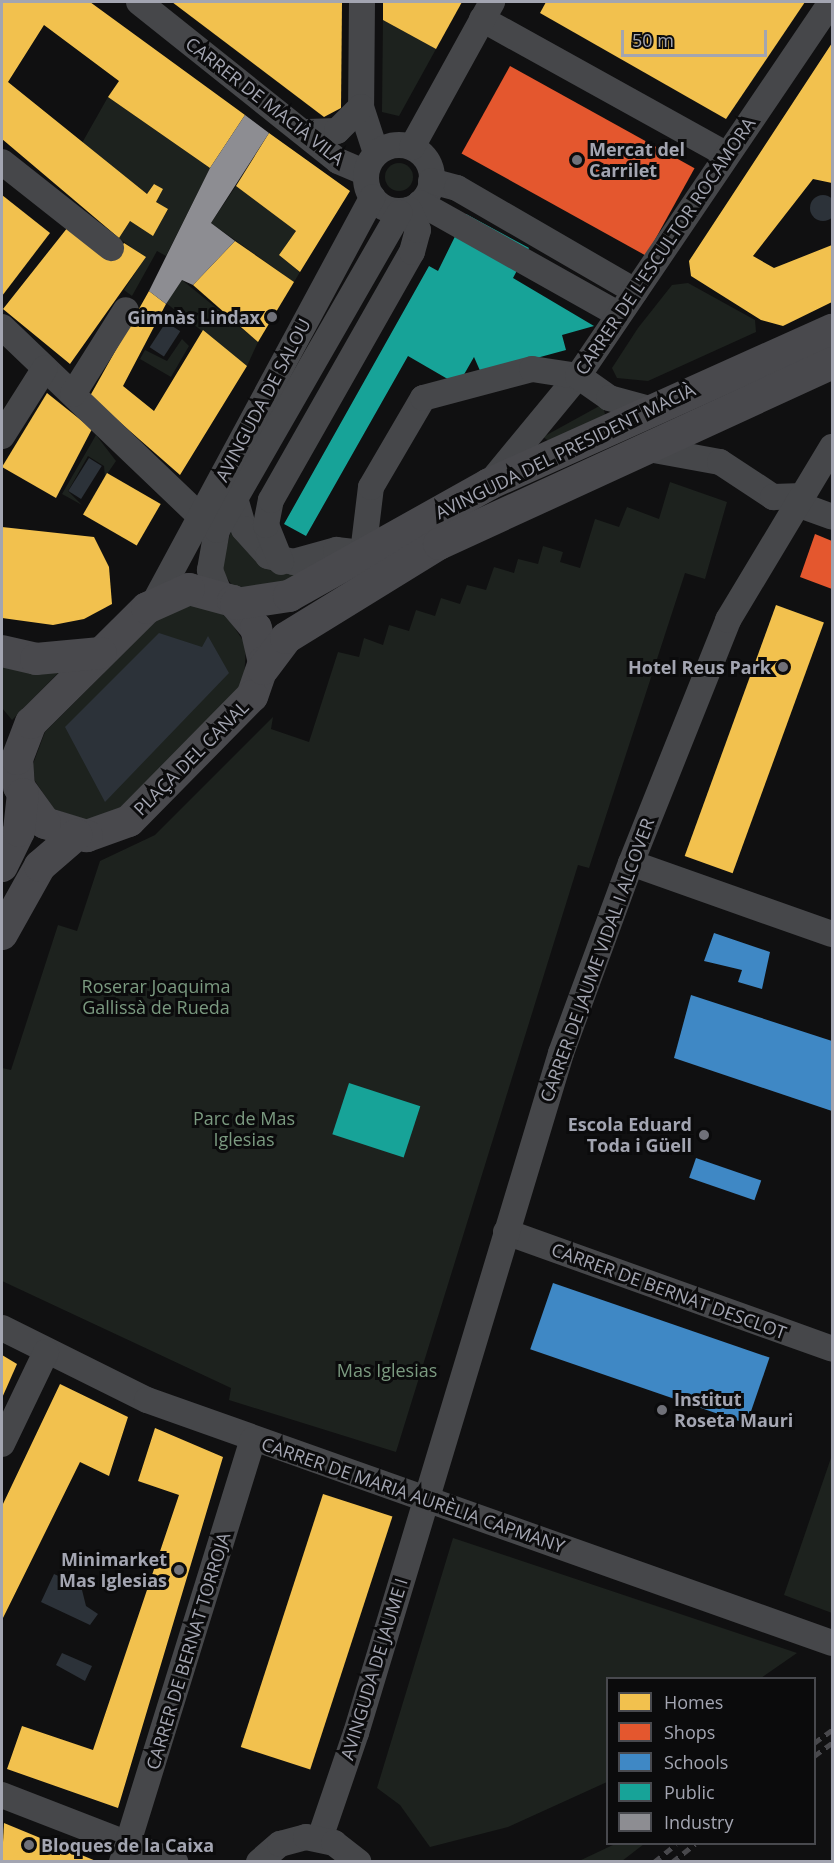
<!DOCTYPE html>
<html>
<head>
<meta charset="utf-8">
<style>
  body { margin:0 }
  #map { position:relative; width:834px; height:1863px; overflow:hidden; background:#101011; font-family:"Open Sans",sans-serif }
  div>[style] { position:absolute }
  .green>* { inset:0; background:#1d221e }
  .round { border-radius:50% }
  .water>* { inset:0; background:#2c3239; transform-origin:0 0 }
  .homes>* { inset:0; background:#f2c14e; transform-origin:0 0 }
  .shops>* { inset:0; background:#e4572e; transform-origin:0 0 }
  .schools>* { inset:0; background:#3f88c5; transform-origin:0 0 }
  .public>* { inset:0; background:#17a398; transform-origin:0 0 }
  .industry>* { inset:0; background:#8d8d92 }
  .minor>* { height:26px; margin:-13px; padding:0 13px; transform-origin:13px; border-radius:13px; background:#46474a }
  .minor>.ring { margin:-13px; padding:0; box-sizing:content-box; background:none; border:26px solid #46474a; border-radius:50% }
  .major>* { height:32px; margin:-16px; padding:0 16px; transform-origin:16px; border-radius:16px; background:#49494d }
  .rail>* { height:4.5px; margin-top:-2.25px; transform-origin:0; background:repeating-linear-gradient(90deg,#48484c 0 8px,transparent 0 14px) }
  .dots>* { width:16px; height:16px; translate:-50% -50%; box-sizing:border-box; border:3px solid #0b0b0c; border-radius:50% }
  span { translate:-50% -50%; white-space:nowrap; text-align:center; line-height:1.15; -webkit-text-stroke:6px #0b0b0c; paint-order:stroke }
  .street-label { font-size:18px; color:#a3a5b1 }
  .poi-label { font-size:18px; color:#a3a5b1; font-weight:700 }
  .left { translate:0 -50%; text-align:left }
  .right { translate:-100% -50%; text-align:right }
  .park-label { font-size:18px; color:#7b9a80 }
  .frame { position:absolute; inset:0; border:3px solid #a3a5b1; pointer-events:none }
  .legend { position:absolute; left:606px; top:1677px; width:210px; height:168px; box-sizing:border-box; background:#0b0b0c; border:2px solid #48494e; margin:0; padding:8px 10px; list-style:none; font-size:18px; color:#a3a5b1 }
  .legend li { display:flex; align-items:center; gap:12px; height:30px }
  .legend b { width:30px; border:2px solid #48494e }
  .scale { position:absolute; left:621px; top:30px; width:146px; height:27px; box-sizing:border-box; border:3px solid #a3a5b1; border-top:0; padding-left:8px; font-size:18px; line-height:21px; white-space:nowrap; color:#a3a5b1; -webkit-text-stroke:4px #0b0b0c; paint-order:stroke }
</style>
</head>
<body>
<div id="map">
  <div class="green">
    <i style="clip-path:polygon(383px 20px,436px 49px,399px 116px,382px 112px)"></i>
    <i style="clip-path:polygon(108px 97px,210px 168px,166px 256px,157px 251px,132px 296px,124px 290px,145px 258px,119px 238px,130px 221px,153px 235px,168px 210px,156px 202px,162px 189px,154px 184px,147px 194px,82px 143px)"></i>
    <i class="round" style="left:385px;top:163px;width:28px;height:28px"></i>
    <i style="clip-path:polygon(236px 186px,296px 231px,279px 255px,300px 272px,294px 282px,211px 223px)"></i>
    <i style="clip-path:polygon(182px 280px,258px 342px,247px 366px,166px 303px)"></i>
    <i style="clip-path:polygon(688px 283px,755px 320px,756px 332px,648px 381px,617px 378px,612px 368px,638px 328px,672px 285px)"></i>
    <i style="clip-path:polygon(182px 339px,189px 346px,171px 377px,140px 359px,145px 350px,167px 361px)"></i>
    <i style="clip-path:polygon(603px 404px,605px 415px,549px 441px,543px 437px)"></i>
    <i style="clip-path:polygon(96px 435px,116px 461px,105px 477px,104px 466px,88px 456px,68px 491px,82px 505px,62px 494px)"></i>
    <i style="clip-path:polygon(670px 482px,727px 502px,705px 579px,685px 573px,589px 868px,578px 865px,396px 1452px,229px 1400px,231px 1388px,2px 1281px,2px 1068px,11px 1070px,58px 925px,77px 931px,100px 861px,155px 835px,273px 717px,271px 729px,309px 742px,338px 652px,359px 657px,364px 638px,383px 645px,389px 625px,409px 631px,416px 610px,435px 616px,441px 598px,460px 604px,467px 585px,486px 590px,494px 567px,514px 573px,518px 559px,538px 564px,543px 546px,563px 552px,560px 562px,580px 568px,595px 519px,619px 527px,627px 507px,659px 519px)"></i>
    <i style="clip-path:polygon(232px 527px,310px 570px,272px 591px,234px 588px,221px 569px)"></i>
    <i style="clip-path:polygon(192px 605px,226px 615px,246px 645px,244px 681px,234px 696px,118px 810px,86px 820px,54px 809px,35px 781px,33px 764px,45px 732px,159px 618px)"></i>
    <i style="clip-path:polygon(2px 662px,60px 671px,12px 720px,2px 708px)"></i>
    <i style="clip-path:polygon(832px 1455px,832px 1613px,784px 1595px)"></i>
    <i style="clip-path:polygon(453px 1538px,516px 1559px,797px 1653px,761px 1678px,608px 1678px,607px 1782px,508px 1827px,430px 1847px,400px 1805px,377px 1788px)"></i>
    <i style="clip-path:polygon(615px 1844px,644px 1844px,622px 1861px,579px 1861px)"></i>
  </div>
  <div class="water">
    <i class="round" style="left:810px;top:195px;width:26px;height:26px"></i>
    <i style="left:166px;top:322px;width:17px;height:30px;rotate:33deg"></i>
    <i style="left:89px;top:458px;width:15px;height:39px;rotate:32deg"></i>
    <i style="clip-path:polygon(159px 633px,202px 647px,208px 636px,229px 673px,105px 802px,65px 727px)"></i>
    <i style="clip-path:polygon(54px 1574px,81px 1586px,86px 1606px,98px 1614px,90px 1625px,41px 1602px)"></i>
    <i style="clip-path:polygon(62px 1653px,92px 1666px,85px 1681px,56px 1665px)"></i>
  </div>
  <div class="homes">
    <i style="clip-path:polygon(2px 2px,90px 2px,245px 115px,210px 168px,108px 97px,119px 81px,44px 25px,8px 82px,147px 194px,154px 184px,163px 189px,156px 202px,168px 209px,153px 236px,130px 221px,119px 238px,2px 139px)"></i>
    <i style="clip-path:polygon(172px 2px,342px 2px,341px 108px,324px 117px)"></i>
    <i style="clip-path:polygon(383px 2px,462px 2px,436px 49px,383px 20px)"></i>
    <i style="clip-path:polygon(546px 2px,805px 2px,726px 119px,540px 13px)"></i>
    <i style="clip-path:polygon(832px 43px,832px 183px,813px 179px,753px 256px,774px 268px,832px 245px,832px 302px,783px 326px,761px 320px,691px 276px,689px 261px)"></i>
    <i style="clip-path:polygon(269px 133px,350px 191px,300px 272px,279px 255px,296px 231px,236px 186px)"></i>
    <i style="clip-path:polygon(2px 195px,50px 233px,2px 296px)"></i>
    <i style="clip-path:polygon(68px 227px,110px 260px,124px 243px,146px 257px,70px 364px,3px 309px)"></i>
    <i style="clip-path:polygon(235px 241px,294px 282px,258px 342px,193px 285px)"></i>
    <i style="clip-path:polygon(149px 291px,166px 304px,123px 386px,154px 411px,203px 330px,247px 366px,180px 475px,90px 396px)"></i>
    <i style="clip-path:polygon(47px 393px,92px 429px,56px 498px,2px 467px)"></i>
    <i style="left:107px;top:473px;width:62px;height:48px;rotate:30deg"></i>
    <i style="clip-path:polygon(2px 527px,94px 537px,109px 567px,112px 604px,84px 619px,53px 625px,2px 618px)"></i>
    <i style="left:776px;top:605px;width:51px;height:267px;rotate:20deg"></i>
    <i style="clip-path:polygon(2px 1355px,17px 1364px,2px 1398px)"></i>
    <i style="clip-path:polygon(60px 1384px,128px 1417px,109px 1476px,80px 1462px,2px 1620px,2px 1506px)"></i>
    <i style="clip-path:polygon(155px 1428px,223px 1457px,118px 1808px,7px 1769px,22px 1726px,93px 1750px,179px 1495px,138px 1481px)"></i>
    <i style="left:323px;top:1494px;width:73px;height:266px;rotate:18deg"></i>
    <i style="clip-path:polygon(4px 1823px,96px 1861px,96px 1862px,2px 1862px)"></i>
  </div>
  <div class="shops">
    <i style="left:510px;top:66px;width:211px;height:100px;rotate:29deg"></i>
    <i style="clip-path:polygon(815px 534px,832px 541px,832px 589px,800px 577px)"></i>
  </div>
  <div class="schools">
    <i style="clip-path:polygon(714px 933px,770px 952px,762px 989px,738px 982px,742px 970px,704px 961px)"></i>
    <i style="clip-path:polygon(691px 995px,832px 1041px,832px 1111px,674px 1058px)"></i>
    <i style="left:696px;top:1158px;width:69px;height:21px;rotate:19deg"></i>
    <i style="left:553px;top:1283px;width:229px;height:70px;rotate:19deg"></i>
  </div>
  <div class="public">
    <i style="clip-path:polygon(466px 214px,529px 248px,513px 278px,594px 326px,562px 335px,566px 350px,481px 373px,474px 357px,458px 385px,408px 356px,306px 536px,284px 524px,429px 266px,438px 271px)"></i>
    <i style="left:349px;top:1083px;width:75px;height:54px;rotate:18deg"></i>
  </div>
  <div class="industry">
    <i style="clip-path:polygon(245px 115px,269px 133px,211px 223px,235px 241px,193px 285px,182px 280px,166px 304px,149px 291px,210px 168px)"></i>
  </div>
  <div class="minor">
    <i style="left:139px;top:2px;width:255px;rotate:38.6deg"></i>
    <i style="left:338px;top:161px;width:30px;rotate:23deg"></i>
    <i style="left:362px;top:2px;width:105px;rotate:90.5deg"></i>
    <i style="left:361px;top:107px;width:48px;rotate:71.9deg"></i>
    <i style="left:482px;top:19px;width:280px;rotate:29deg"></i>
    <i style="left:308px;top:132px;width:29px;rotate:-2deg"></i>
    <i style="left:337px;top:131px;width:34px;rotate:-45deg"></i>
    <i class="ring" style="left:366px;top:145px;width:40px;height:40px"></i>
    <i style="left:412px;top:147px;width:166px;rotate:-61.1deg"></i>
    <i style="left:2px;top:162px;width:139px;rotate:38.3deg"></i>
    <i style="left:431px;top:181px;width:27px;rotate:15deg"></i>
    <i style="left:457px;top:188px;width:206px;rotate:30.1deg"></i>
    <i style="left:420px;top:203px;width:227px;rotate:29.3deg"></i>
    <i style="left:2px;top:327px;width:274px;rotate:43.7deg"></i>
    <i style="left:73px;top:394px;width:99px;rotate:-57.8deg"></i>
    <i style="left:2px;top:436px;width:80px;rotate:-57.7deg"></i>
    <i style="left:643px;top:448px;width:78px;rotate:10.3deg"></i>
    <i style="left:720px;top:462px;width:64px;rotate:33.4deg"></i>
    <i style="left:773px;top:497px;width:30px;rotate:-2deg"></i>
    <i style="left:489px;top:484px;width:140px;rotate:-50.5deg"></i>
    <i style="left:578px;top:376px;width:452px;rotate:-55.9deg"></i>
    <i style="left:235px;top:498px;width:32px;rotate:74deg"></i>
    <i style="left:244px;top:529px;width:36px;rotate:48deg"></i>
    <i style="left:268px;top:556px;width:26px;rotate:13deg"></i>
    <i style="left:293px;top:562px;width:45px;rotate:-15.6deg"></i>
    <i style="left:336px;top:550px;width:27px;rotate:6deg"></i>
    <i style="left:363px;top:553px;width:66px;rotate:-83.1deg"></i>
    <i style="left:371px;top:487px;width:103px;rotate:-59.7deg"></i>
    <i style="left:423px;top:398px;width:113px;rotate:-14.9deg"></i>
    <i style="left:532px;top:369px;width:47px;rotate:8.7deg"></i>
    <i style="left:578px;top:376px;width:38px;rotate:35deg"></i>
    <i style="left:609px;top:398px;width:41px;rotate:15.4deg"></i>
    <i style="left:797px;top:504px;width:37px;rotate:20deg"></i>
    <i style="left:281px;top:562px;width:40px;rotate:-112deg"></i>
    <i style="left:266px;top:525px;width:25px;rotate:-79deg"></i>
    <i style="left:271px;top:500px;width:285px;rotate:-60.4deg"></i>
    <i style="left:412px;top:252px;width:23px;rotate:-75deg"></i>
    <i style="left:418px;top:230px;width:22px;rotate:-114deg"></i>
    <i style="left:220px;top:595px;width:27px;rotate:-112deg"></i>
    <i style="left:210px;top:570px;width:41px;rotate:-80.1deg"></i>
    <i style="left:217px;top:530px;width:366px;rotate:-60.1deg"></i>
    <i style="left:154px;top:603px;width:461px;rotate:-61.7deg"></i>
    <i style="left:631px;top:863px;width:213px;rotate:19.5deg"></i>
    <i style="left:506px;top:1232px;width:346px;rotate:19.7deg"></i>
    <i style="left:2px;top:1328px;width:162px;rotate:26.4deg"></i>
    <i style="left:147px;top:1400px;width:727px;rotate:19.53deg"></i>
    <i style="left:2px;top:1444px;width:102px;rotate:-64.4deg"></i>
    <i style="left:2px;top:1795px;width:186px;rotate:21.2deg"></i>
    <i style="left:320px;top:1838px;width:111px;rotate:-71.1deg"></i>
    <i style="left:356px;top:1733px;width:710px;rotate:-73.22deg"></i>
    <i style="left:561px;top:1053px;width:202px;rotate:-69.8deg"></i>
    <i style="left:631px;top:863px;width:262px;rotate:-68.2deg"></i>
    <i style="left:728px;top:620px;width:202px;rotate:-59deg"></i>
    <i style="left:122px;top:1862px;width:442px;rotate:-72.8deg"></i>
    <i style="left:259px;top:1862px;width:28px;rotate:-41deg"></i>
    <i style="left:280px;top:1844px;width:27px;rotate:-15deg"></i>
    <i style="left:306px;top:1837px;width:29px;rotate:12deg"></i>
    <i style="left:334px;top:1843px;width:31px;rotate:38deg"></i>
  </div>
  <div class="major">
    <i style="left:189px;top:589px;width:46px;rotate:15.3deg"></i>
    <i style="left:233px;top:601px;width:35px;rotate:50deg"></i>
    <i style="left:256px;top:628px;width:35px;rotate:77deg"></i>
    <i style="left:264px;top:662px;width:36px;rotate:109deg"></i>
    <i style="left:252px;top:696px;width:175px;rotate:134.5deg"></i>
    <i style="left:129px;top:821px;width:45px;rotate:160.3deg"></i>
    <i style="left:87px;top:836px;width:44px;rotate:-162.8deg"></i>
    <i style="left:45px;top:823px;width:44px;rotate:-125.8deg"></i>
    <i style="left:19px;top:787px;width:28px;rotate:-94deg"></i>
    <i style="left:17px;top:759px;width:39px;rotate:-69deg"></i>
    <i style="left:31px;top:723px;width:163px;rotate:-44.8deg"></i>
    <i style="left:147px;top:608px;width:46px;rotate:-24.3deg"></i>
    <i style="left:236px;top:604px;width:54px;rotate:-8.6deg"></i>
    <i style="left:289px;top:596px;width:229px;rotate:-29.2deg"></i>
    <i style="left:489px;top:484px;width:376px;rotate:-24.2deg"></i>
    <i style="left:2px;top:651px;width:35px;rotate:13deg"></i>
    <i style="left:36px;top:659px;width:65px;rotate:-5.3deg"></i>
    <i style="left:263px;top:669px;width:39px;rotate:-53deg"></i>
    <i style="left:286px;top:638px;width:180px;rotate:-31.6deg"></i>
    <i style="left:439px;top:544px;width:433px;rotate:-24.7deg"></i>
    <i style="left:2px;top:866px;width:39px;rotate:-64deg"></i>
    <i style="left:19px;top:831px;width:37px;rotate:-84deg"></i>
    <i style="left:2px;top:934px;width:78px;rotate:-60.8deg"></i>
    <i style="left:40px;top:866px;width:48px;rotate:-40.7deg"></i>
  </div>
  <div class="rail">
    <i style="left:814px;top:1743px;width:22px;rotate:-36deg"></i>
    <i style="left:814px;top:1756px;width:22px;rotate:-36deg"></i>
    <i style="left:654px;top:1862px;width:28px;rotate:-39deg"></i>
    <i style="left:672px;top:1862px;width:29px;rotate:-38deg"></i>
  </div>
  <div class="dots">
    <i style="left:577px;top:160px;background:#707179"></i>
    <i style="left:272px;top:317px;background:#707179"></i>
    <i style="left:783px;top:667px;background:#707179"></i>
    <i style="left:704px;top:1135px;background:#707179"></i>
    <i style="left:662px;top:1410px;background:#707179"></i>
    <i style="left:179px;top:1570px;background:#707179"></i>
    <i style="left:29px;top:1845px;background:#707179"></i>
  </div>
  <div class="street-label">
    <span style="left:265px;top:101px;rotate:38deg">CARRER DE MACIÀ VILA</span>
    <span style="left:665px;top:246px;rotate:-56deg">CARRER DE L'ESCULTOR ROCAMORA</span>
    <span style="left:263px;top:400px;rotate:-62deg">AVINGUDA DE SALOU</span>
    <span style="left:565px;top:451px;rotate:-26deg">AVINGUDA DEL PRESIDENT MACIÀ</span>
    <span style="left:191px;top:758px;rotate:-45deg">PLAÇA DEL CANAL</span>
    <span style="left:597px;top:960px;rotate:-70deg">CARRER DE JAUME VIDAL I ALCOVER</span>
    <span style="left:669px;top:1291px;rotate:20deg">CARRER DE BERNAT DESCLOT</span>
    <span style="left:413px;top:1495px;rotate:19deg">CARRER DE MARIA AURÈLIA CAPMANY</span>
    <span style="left:188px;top:1651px;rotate:-73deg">CARRER DE BERNAT TORROJA</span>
    <span style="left:374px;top:1669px;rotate:-73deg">AVINGUDA DE JAUME I</span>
  </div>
  <div class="poi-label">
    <span class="left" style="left:589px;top:160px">Mercat del<br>Carrilet</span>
    <span class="right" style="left:260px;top:317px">Gimnàs Lindax</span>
    <span class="right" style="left:771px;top:667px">Hotel Reus Park</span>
    <span class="right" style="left:692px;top:1135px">Escola Eduard<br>Toda i Güell</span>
    <span class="left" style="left:674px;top:1410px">Institut<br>Roseta Mauri</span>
    <span class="right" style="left:167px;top:1570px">Minimarket<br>Mas Iglesias</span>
    <span class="left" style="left:41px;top:1845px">Bloques de la Caixa</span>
  </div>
  <div class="park-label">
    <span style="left:156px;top:997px">Roserar Joaquima<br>Gallissà de Rueda</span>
    <span style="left:244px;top:1129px">Parc de Mas<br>Iglesias</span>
    <span style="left:387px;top:1370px">Mas Iglesias</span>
  </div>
  <div class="frame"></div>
  <ul class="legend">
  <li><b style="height:16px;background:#f2c14e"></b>Homes</li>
  <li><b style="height:16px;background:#e4572e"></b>Shops</li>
  <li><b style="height:16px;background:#3f88c5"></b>Schools</li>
  <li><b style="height:16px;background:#17a398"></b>Public</li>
  <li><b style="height:16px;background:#8d8d92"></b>Industry</li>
  </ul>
  <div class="scale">50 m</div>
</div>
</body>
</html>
